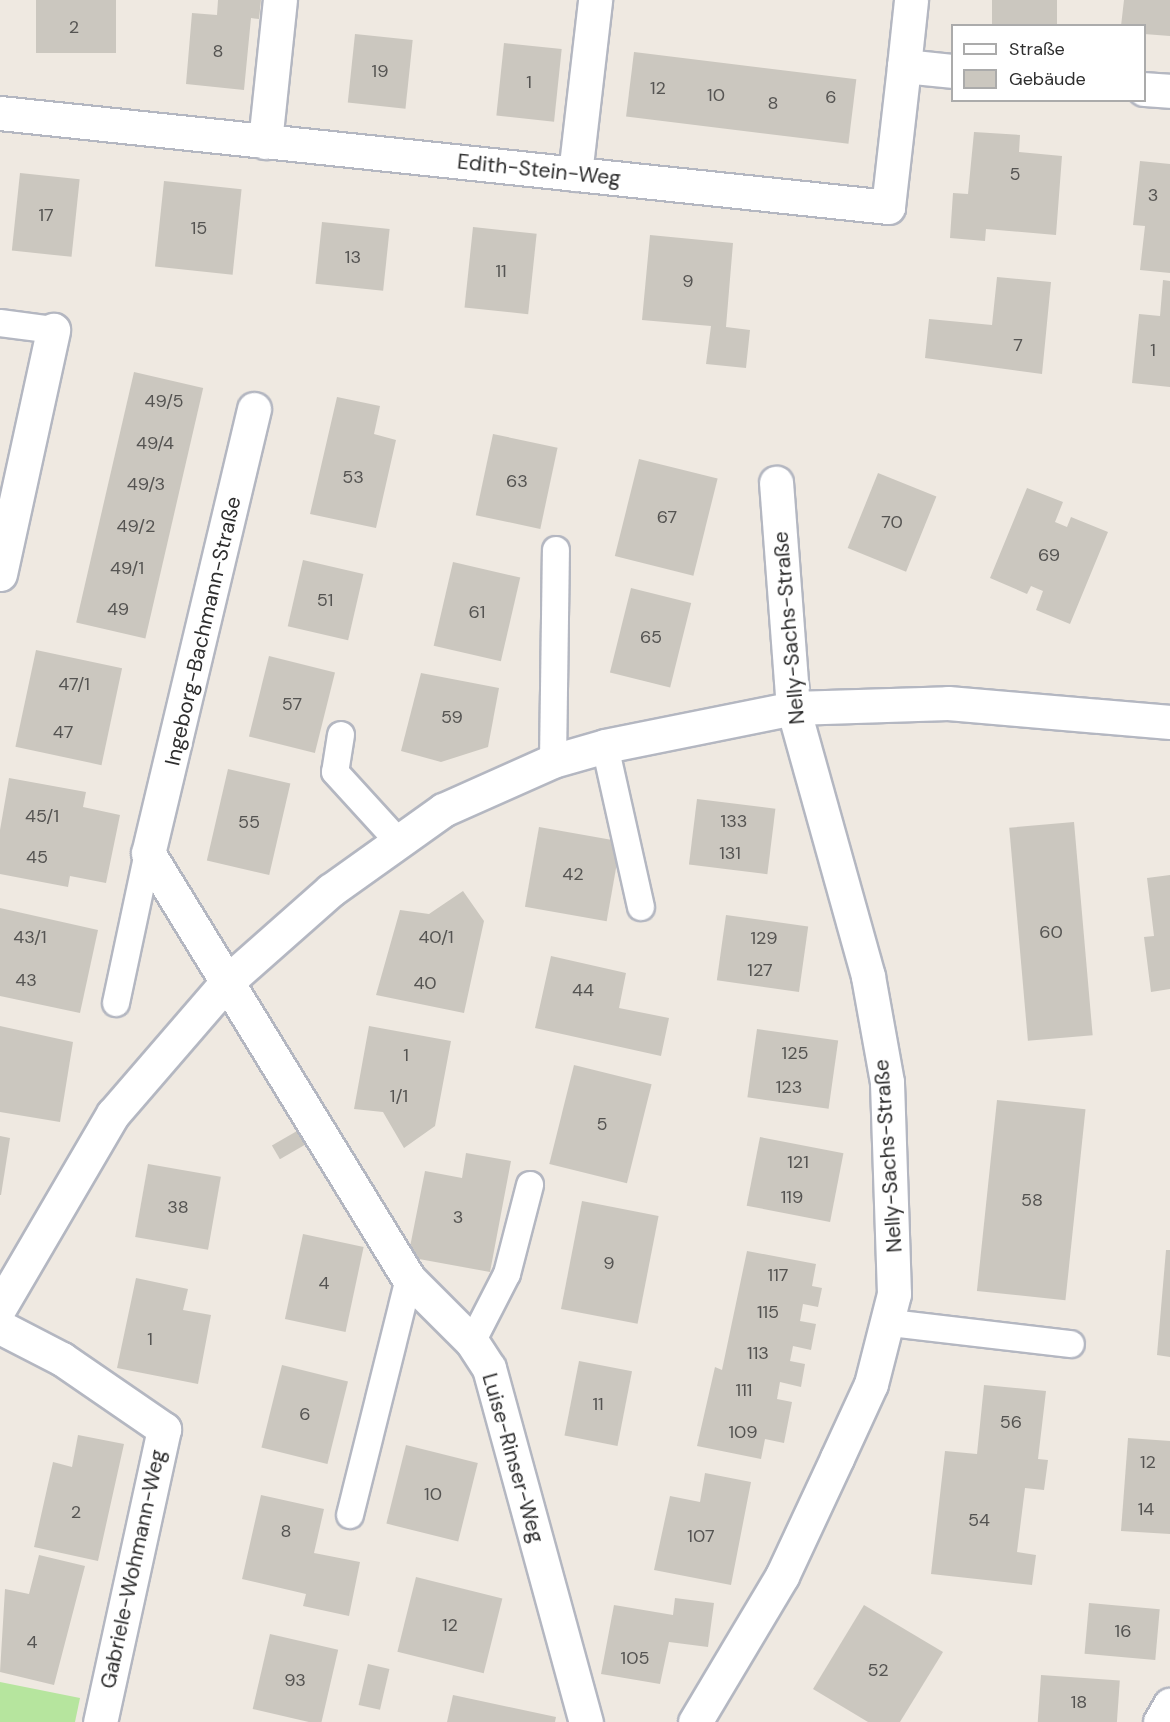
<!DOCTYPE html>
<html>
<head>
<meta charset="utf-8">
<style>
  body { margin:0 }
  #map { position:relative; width:1170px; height:1722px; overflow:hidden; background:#efe9e1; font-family:"DM Sans",sans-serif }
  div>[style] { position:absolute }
  .green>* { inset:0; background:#b6e59e }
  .building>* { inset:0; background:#cbc7bf; transform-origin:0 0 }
  .roads { filter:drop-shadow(2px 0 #b4b7c1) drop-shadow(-2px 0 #b4b7c1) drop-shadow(0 2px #b4b7c1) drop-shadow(0 -2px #b4b7c1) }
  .lane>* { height:26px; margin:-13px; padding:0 13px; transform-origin:13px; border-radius:13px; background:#fff }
  .street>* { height:33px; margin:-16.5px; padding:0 16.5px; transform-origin:16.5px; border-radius:16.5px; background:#fff }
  span { translate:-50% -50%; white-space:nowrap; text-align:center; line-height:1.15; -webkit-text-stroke:6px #fff; paint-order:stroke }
  .number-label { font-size:18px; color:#555452 }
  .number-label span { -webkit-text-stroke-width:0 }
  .street-label { font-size:21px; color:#2e2e2e }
  .legend { position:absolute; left:951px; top:24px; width:195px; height:78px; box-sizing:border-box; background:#fff; border:2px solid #ababab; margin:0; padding:8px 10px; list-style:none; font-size:18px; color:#2e2e2e }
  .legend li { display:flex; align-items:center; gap:12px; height:30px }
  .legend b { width:30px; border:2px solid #ababab }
</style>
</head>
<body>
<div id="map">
  <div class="green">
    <i style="clip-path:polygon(0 1682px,80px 1698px,75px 1722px,0 1722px)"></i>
  </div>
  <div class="building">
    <i style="left:36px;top:0;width:80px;height:53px"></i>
    <i style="clip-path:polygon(218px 0,261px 0,259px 19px,251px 18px,244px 90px,186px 84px,192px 13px,217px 15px)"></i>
    <i style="left:992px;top:0;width:65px;height:26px"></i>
    <i style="clip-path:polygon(1124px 0,1170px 0,1170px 36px,1144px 34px,1144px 26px,1121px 26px)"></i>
    <i style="left:355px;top:34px;width:58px;height:69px;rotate:6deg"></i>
    <i style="left:504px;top:43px;width:58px;height:73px;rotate:6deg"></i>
    <i style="left:634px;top:52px;width:224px;height:65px;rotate:7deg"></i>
    <i style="clip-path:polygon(974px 132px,1020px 135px,1019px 152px,1062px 156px,1056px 235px,986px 229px,985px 241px,950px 238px,953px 193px,968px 194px)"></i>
    <i style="clip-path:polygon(1140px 161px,1170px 164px,1170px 273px,1140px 270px,1145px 226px,1133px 225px)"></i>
    <i style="left:20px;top:173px;width:60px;height:78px;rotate:6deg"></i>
    <i style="left:164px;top:181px;width:78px;height:86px;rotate:6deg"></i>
    <i style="left:322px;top:222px;width:68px;height:62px;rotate:6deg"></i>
    <i style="left:473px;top:227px;width:64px;height:81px;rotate:6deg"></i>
    <i style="clip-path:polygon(650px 235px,733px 243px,726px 327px,750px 330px,746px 368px,706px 364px,711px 326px,642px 320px)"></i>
    <i style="clip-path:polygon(997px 277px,1051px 282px,1042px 374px,925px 358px,929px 319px,992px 325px)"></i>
    <i style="clip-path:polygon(1163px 280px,1170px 281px,1170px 387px,1132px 383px,1139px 314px,1160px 316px)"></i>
    <i style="left:134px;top:372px;width:71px;height:257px;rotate:13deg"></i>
    <i style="clip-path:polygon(337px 397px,380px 406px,374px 434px,396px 440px,376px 528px,310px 514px)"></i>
    <i style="left:493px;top:434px;width:66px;height:83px;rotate:12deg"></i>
    <i style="left:639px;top:459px;width:81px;height:100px;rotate:14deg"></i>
    <i style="left:878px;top:473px;width:63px;height:81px;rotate:22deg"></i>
    <i style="clip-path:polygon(1027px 488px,1063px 502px,1055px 522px,1067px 527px,1071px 517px,1108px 532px,1070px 624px,1036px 610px,1043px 591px,1031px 586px,1027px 594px,990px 578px)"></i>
    <i style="left:303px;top:560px;width:62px;height:68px;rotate:13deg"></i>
    <i style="left:453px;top:562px;width:69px;height:86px;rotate:13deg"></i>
    <i style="left:631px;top:588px;width:62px;height:87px;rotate:14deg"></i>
    <i style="left:36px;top:650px;width:88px;height:99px;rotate:12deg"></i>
    <i style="left:269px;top:656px;width:68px;height:83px;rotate:14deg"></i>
    <i style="clip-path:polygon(421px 673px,499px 688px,488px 747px,441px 762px,401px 751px)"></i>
    <i style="left:228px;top:769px;width:64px;height:94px;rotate:13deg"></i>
    <i style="clip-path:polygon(9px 778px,86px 792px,83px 807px,120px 815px,106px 883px,70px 876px,68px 887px,0 874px,0 830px)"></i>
    <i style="left:697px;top:799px;width:79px;height:66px;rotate:7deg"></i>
    <i style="left:1074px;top:822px;width:214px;height:65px;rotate:85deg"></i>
    <i style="left:539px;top:827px;width:83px;height:81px;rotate:10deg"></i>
    <i style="clip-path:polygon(1170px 875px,1170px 989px,1151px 992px,1144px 937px,1154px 936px,1147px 878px)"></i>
    <i style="clip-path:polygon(463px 891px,484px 921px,464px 1013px,376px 995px,400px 910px,429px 914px)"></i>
    <i style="clip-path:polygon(0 908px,98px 930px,80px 1013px,0 996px)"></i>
    <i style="left:726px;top:915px;width:83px;height:66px;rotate:8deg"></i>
    <i style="clip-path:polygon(551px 956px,626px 973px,619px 1008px,669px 1018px,661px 1056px,535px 1028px)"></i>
    <i style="clip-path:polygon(0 1026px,73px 1042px,60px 1122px,0 1112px)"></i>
    <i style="clip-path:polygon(369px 1026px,451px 1041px,435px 1126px,404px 1148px,383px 1112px,354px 1109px)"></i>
    <i style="left:757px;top:1029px;width:82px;height:69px;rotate:8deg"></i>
    <i style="left:574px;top:1065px;width:80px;height:102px;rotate:14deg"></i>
    <i style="left:997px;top:1100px;width:89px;height:192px;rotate:6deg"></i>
    <i style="left:297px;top:1131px;width:16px;height:29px;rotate:60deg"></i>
    <i style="clip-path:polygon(0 1136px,10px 1138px,1px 1195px,0 1195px)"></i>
    <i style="left:760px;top:1137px;width:85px;height:70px;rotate:11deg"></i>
    <i style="clip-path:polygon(466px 1153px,511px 1161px,490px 1272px,408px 1257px,425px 1171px,462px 1178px)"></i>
    <i style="left:148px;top:1164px;width:74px;height:74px;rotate:10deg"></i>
    <i style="left:582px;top:1201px;width:78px;height:110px;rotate:11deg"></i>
    <i style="left:303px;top:1234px;width:62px;height:87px;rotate:12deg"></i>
    <i style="clip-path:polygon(1166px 1250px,1170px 1250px,1170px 1357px,1157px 1355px)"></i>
    <i style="clip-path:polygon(747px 1251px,816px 1264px,812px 1286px,822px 1288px,818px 1307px,803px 1304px,800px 1321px,816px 1324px,811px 1350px,793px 1346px,790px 1361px,805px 1364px,801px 1387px,780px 1382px,777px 1399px,792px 1402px,784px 1443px,765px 1439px,761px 1459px,697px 1446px,715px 1367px,722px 1370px)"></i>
    <i style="clip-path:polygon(136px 1278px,188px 1289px,183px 1310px,211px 1315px,198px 1384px,117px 1368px)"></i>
    <i style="left:579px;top:1361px;width:54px;height:76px;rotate:11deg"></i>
    <i style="left:282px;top:1365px;width:68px;height:85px;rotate:14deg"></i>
    <i style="clip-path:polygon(984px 1385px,1046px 1391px,1038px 1459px,1048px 1460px,1044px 1490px,1025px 1488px,1017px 1552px,1036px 1555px,1032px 1585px,931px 1574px,945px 1451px,977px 1454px)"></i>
    <i style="clip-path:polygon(78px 1435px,124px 1444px,98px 1561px,34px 1547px,53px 1462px,72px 1467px)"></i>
    <i style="clip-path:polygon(1128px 1438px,1170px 1441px,1170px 1534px,1121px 1531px)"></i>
    <i style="left:406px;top:1445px;width:74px;height:81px;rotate:14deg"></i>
    <i style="clip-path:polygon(705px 1473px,751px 1482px,731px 1585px,654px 1570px,670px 1496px,700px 1502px)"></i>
    <i style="clip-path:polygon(261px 1495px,324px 1509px,314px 1553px,360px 1562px,349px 1616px,303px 1606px,306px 1594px,242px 1579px)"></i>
    <i style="clip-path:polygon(39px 1555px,85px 1566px,54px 1685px,0 1672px,5px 1589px,29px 1594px)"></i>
    <i style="left:416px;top:1577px;width:89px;height:77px;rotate:14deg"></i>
    <i style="clip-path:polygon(675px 1598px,714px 1603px,708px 1647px,669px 1642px,660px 1684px,601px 1674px,614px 1605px,673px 1615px)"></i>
    <i style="left:1089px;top:1603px;width:71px;height:51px;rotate:5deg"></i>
    <i style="clip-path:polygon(864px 1605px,943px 1652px,900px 1722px,868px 1722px,813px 1689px)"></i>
    <i style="left:270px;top:1634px;width:70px;height:77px;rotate:13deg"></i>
    <i style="left:368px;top:1664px;width:22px;height:42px;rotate:13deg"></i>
    <i style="left:1041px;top:1675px;width:79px;height:47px;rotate:4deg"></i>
    <i style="clip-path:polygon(453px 1695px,556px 1717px,555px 1722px,447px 1722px)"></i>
  </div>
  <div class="roads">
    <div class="lane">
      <i style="left:0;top:323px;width:53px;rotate:7.5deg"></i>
      <i style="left:341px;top:735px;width:37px;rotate:99deg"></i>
      <i style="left:335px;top:772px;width:92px;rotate:47.6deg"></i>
      <i style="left:605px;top:746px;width:165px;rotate:77.4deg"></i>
      <i style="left:553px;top:761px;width:211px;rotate:-89.2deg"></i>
      <i style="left:116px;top:1003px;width:153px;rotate:-78deg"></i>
      <i style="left:891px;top:1323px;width:181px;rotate:6.7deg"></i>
      <i style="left:472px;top:1342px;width:76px;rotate:-62.8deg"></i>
      <i style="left:507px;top:1274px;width:92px;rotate:-75.5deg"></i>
      <i style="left:350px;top:1515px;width:243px;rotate:-76deg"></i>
    </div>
    <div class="street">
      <i style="left:904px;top:66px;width:66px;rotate:-83.9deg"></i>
      <i style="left:1144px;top:89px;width:26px;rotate:4deg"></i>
      <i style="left:0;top:113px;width:893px;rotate:6.04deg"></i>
      <i style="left:888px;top:207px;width:142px;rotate:-83.5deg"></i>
      <i style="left:904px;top:66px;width:48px;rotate:5.9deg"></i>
      <i style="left:265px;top:142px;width:143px;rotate:-84deg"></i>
      <i style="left:575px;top:174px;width:175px;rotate:-83.4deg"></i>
      <i style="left:254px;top:409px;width:456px;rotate:103.4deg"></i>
      <i style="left:148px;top:853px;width:500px;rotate:58.5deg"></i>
      <i style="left:409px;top:1279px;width:89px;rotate:45deg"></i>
      <i style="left:472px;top:1342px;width:31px;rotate:57deg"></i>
      <i style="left:489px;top:1368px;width:367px;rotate:74.7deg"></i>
      <i style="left:0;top:574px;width:250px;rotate:-77.7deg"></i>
      <i style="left:0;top:1307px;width:224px;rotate:-59.7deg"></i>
      <i style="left:113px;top:1114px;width:176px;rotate:-49.2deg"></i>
      <i style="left:228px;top:981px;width:137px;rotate:-41.5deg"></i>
      <i style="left:331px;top:890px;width:138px;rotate:-35.5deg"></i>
      <i style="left:443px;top:810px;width:120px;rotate:-24deg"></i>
      <i style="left:553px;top:761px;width:54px;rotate:-16.1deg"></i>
      <i style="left:605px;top:746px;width:192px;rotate:-11.4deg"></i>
      <i style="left:793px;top:708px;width:155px;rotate:-1.8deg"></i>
      <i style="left:948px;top:703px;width:223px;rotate:4.9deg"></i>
      <i style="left:0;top:1327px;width:70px;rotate:27.3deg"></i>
      <i style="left:62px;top:1359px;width:124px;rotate:34.5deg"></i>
      <i style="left:164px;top:1429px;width:300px;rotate:102.3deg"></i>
      <i style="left:695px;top:1722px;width:170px;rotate:-59.2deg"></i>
      <i style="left:782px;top:1576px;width:130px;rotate:-65deg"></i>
      <i style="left:837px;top:1458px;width:81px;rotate:-65.3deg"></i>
      <i style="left:871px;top:1384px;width:93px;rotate:-75.7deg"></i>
      <i style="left:894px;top:1294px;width:212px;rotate:-91.9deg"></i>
      <i style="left:887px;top:1082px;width:108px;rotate:-100.2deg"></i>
      <i style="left:868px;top:976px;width:278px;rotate:-105.6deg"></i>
      <i style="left:793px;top:708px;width:226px;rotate:-94.3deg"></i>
      <i style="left:1160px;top:1722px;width:20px;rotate:-60deg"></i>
    </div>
  </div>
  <div class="number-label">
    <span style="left:74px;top:27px">2</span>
    <span style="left:218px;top:51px">8</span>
    <span style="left:380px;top:71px">19</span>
    <span style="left:529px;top:82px">1</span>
    <span style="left:658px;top:88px">12</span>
    <span style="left:716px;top:95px">10</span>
    <span style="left:831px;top:97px">6</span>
    <span style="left:773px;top:103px">8</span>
    <span style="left:1015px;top:174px">5</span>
    <span style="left:1153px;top:195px">3</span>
    <span style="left:46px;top:215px">17</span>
    <span style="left:199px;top:228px">15</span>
    <span style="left:353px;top:257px">13</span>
    <span style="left:501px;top:271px">11</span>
    <span style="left:688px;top:281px">9</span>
    <span style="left:1018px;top:345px">7</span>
    <span style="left:1153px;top:350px">1</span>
    <span style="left:164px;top:401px">49/5</span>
    <span style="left:155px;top:443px">49/4</span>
    <span style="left:353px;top:477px">53</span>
    <span style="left:517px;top:481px">63</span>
    <span style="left:146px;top:484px">49/3</span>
    <span style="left:667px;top:517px">67</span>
    <span style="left:892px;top:522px">70</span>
    <span style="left:136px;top:526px">49/2</span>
    <span style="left:1049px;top:555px">69</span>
    <span style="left:127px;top:568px">49/1</span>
    <span style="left:325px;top:600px">51</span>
    <span style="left:118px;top:609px">49</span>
    <span style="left:477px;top:612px">61</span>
    <span style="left:651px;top:637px">65</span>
    <span style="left:74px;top:684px">47/1</span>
    <span style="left:292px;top:704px">57</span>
    <span style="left:452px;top:717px">59</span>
    <span style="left:63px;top:732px">47</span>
    <span style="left:42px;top:816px">45/1</span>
    <span style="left:734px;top:821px">133</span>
    <span style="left:249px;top:822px">55</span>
    <span style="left:730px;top:853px">131</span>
    <span style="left:37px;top:857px">45</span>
    <span style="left:573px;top:874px">42</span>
    <span style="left:1051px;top:932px">60</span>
    <span style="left:30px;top:937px">43/1</span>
    <span style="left:436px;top:937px">40/1</span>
    <span style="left:764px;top:938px">129</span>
    <span style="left:760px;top:970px">127</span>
    <span style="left:26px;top:980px">43</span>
    <span style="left:425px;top:983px">40</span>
    <span style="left:583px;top:990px">44</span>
    <span style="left:795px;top:1053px">125</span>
    <span style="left:406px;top:1055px">1</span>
    <span style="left:789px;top:1087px">123</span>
    <span style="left:399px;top:1096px">1/1</span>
    <span style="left:602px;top:1124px">5</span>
    <span style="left:798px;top:1162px">121</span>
    <span style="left:792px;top:1197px">119</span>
    <span style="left:1032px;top:1200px">58</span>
    <span style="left:178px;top:1207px">38</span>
    <span style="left:458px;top:1217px">3</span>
    <span style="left:609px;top:1263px">9</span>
    <span style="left:778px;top:1275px">117</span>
    <span style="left:324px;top:1283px">4</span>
    <span style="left:768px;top:1312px">115</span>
    <span style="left:150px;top:1339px">1</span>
    <span style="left:758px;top:1353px">113</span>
    <span style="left:744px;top:1390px">111</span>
    <span style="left:598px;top:1404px">11</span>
    <span style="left:305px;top:1414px">6</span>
    <span style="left:1011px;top:1422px">56</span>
    <span style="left:743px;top:1432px">109</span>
    <span style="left:1148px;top:1462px">12</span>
    <span style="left:433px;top:1494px">10</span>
    <span style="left:1146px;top:1509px">14</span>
    <span style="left:76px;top:1512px">2</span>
    <span style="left:979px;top:1520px">54</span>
    <span style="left:286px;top:1531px">8</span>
    <span style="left:701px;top:1536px">107</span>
    <span style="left:450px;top:1625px">12</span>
    <span style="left:1123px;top:1631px">16</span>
    <span style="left:32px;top:1642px">4</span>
    <span style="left:635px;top:1658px">105</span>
    <span style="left:878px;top:1670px">52</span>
    <span style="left:295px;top:1680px">93</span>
    <span style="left:1079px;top:1702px">18</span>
  </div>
  <div class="street-label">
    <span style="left:539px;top:170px;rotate:6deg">Edith-Stein-Weg</span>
    <span style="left:789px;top:628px;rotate:-95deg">Nelly-Sachs-Straße</span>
    <span style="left:203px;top:631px;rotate:-77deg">Ingeborg-Bachmann-Straße</span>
    <span style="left:888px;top:1156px;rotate:-94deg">Nelly-Sachs-Straße</span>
    <span style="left:513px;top:1458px;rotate:74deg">Luise-Rinser-Weg</span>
    <span style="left:133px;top:1569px;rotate:-78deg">Gabriele-Wohmann-Weg</span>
  </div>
  <ul class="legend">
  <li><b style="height:8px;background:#fff"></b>Straße</li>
  <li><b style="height:16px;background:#cbc7bf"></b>Gebäude</li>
  </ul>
</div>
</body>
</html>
